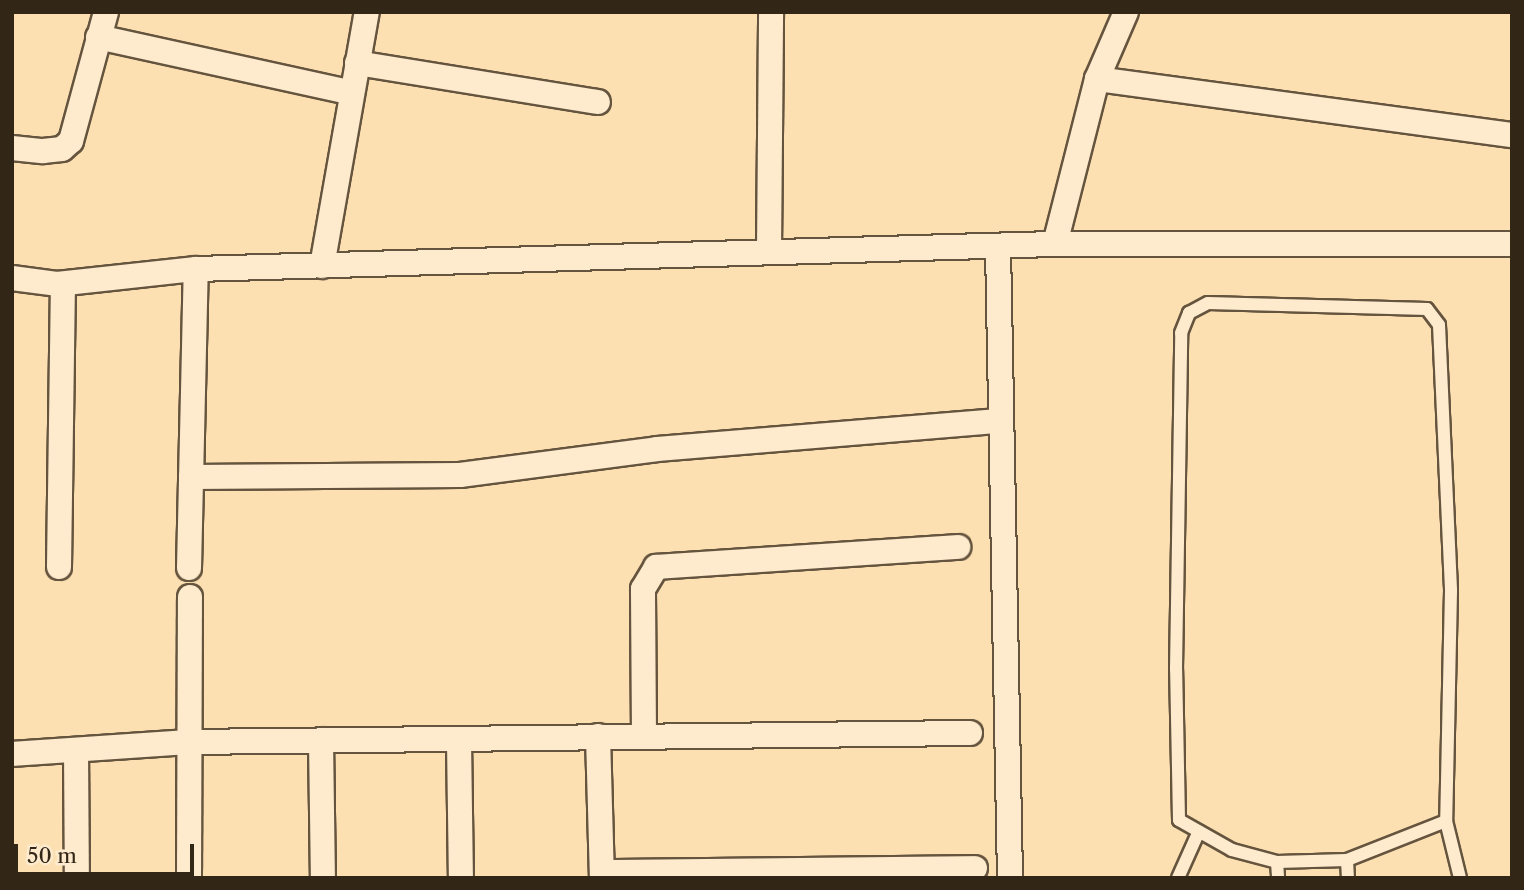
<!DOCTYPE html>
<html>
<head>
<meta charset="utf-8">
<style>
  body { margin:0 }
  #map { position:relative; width:1524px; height:890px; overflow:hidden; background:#fde0b2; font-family:"Libre Caslon Text",serif }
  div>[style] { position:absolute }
  .roads { filter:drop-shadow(2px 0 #65543e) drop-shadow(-2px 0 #65543e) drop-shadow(0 2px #65543e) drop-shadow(0 -2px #65543e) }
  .service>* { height:12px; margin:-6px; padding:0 6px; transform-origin:6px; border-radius:6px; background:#feebcd }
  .minor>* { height:24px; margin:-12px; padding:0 12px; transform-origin:12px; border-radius:12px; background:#feebcd }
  span { translate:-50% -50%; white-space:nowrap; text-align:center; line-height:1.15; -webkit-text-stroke:7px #feebcd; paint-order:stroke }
  .frame { position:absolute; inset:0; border:14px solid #322617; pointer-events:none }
  .scale { position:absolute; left:14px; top:844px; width:180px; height:32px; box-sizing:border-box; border:4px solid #322617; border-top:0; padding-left:9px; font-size:21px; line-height:24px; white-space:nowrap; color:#322617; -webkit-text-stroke:5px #feebcd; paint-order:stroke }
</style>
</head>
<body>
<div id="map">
  <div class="roads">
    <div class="service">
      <i style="left:1208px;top:303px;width:219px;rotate:1.6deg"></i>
      <i style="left:1427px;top:309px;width:20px;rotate:53deg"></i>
      <i style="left:1439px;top:325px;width:266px;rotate:87.4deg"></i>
      <i style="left:1451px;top:591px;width:230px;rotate:91.2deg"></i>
      <i style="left:1446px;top:821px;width:106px;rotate:158.5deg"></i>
      <i style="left:1347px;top:860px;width:70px;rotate:178.4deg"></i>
      <i style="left:1277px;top:862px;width:47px;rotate:-165.1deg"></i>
      <i style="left:1232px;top:850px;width:61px;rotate:-150.5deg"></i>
      <i style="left:1179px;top:820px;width:151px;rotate:-91.1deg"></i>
      <i style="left:1176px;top:669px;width:336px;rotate:-89.1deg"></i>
      <i style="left:1181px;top:333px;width:22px;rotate:-68deg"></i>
      <i style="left:1189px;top:313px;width:21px;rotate:-28deg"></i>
      <i style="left:1446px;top:821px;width:59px;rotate:76.2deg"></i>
      <i style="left:1347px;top:860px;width:18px;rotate:87deg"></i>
      <i style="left:1277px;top:862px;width:16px;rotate:86deg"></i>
      <i style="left:1178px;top:878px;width:51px;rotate:-65.9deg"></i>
    </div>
    <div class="minor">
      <i style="left:98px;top:37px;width:260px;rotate:12.4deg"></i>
      <i style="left:357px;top:63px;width:244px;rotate:9.2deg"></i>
      <i style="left:1097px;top:79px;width:419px;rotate:7.7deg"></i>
      <i style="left:12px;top:148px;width:31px;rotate:6deg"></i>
      <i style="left:43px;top:151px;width:19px;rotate:-6deg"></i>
      <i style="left:62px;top:149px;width:12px;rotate:-42deg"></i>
      <i style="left:71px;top:141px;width:134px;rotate:-74.8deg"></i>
      <i style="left:1055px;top:244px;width:170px;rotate:-75.7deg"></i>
      <i style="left:1097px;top:79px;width:73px;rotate:-66.6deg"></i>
      <i style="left:998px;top:247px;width:631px;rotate:88.91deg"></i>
      <i style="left:769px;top:251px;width:239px;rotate:-89.5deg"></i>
      <i style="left:322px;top:266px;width:258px;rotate:-80deg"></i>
      <i style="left:12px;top:278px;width:45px;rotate:7.6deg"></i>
      <i style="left:57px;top:284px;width:140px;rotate:-6.2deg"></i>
      <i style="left:196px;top:269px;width:859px;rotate:-1.67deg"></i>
      <i style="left:1055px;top:244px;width:457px"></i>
      <i style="left:191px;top:477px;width:269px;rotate:-0.4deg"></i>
      <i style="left:460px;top:475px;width:199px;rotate:-7.5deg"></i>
      <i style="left:657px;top:449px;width:343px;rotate:-4.7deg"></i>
      <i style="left:59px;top:567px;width:283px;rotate:-89.2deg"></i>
      <i style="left:189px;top:568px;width:299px;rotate:-88.7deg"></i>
      <i style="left:598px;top:736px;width:142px;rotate:88.4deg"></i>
      <i style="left:644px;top:736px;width:147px;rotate:-90.4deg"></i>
      <i style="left:643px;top:589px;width:26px;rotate:-59deg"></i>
      <i style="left:656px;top:567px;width:303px;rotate:-3.8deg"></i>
      <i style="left:321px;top:740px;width:138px;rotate:89.2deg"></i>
      <i style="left:459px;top:740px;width:138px;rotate:89.2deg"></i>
      <i style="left:76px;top:750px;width:128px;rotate:89.6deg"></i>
      <i style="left:12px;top:754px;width:176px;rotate:-3.9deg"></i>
      <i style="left:188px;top:742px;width:782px;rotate:-0.66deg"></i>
      <i style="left:602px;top:872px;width:373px;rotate:-0.6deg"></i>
      <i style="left:189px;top:878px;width:281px;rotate:-89.8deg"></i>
    </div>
  </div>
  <div class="frame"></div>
  <div class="scale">50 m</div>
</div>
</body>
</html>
